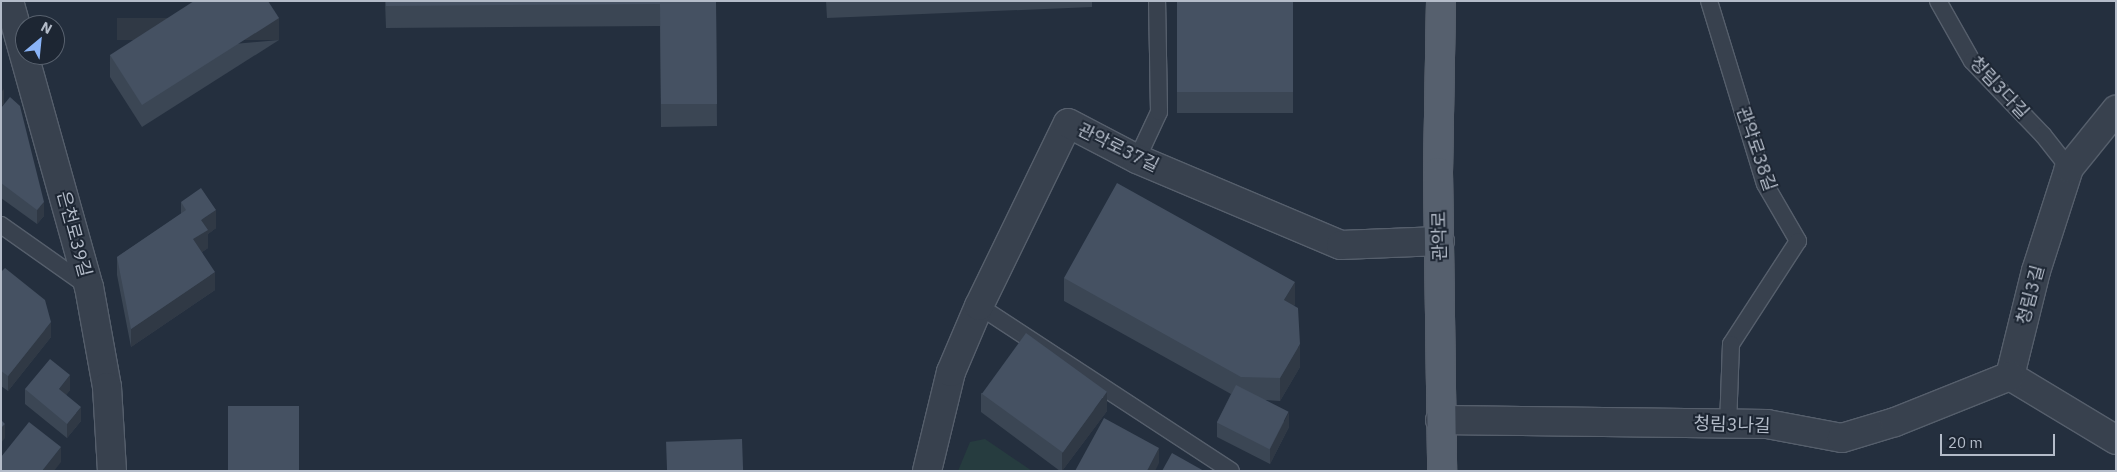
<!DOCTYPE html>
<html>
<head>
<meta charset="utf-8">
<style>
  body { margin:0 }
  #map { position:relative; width:2117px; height:472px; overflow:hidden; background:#242f3e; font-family:"IBM Plex Sans","Noto Sans KR",sans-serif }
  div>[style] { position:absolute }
  .green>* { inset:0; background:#263c3f }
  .roads { filter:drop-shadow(1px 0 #565f6c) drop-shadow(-1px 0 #565f6c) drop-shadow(0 1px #565f6c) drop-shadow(0 -1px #565f6c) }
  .service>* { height:16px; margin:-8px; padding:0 8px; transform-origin:8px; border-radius:8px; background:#38414e }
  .minor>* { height:28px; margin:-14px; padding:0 14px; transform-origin:14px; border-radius:14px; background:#38414e }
  .primary>* { height:28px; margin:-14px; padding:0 14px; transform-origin:14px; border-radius:14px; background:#56606e }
  .wall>* { inset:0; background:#3b4654; transform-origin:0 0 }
  .shaded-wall>* { inset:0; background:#303945; transform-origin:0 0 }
  .building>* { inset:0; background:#455162; transform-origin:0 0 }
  span { translate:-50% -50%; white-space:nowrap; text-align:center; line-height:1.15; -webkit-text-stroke:4px #1d2633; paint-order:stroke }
  .street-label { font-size:18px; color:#b4bcc9 }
  .frame { position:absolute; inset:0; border:2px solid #b4bcc9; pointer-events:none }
  .north { position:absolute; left:15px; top:15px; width:50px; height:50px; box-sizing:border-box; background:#1d2633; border:1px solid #59626f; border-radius:50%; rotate:28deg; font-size:14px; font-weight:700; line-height:20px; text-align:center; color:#b4bcc9 }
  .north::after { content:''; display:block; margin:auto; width:18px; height:22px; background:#8ab4f8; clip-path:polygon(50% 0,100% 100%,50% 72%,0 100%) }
  .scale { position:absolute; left:1940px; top:434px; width:115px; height:22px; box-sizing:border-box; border:2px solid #b4bcc9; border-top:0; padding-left:6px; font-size:15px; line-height:18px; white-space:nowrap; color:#b4bcc9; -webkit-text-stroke:4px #1d2633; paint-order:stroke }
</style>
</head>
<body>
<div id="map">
  <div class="green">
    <i style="clip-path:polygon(985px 439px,1032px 471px,958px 471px,970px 442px)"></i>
  </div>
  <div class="roads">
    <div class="service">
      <i style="left:1709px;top:1px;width:191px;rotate:73deg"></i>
      <i style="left:1765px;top:184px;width:66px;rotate:59.9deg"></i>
      <i style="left:1798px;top:241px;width:123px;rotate:123deg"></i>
      <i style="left:1731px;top:344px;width:80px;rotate:92.1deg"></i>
      <i style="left:1938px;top:1px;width:69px;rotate:60.5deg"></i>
      <i style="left:1972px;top:61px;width:103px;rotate:46.2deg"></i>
      <i style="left:2043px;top:135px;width:42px;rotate:51.8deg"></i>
      <i style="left:1137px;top:159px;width:52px;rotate:-64.9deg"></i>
      <i style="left:1159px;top:112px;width:111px;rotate:-91deg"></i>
      <i style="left:1px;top:225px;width:108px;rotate:35.2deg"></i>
      <i style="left:979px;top:306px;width:301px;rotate:33.2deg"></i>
    </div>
    <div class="minor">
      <i style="left:9px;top:1px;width:297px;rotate:74.4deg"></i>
      <i style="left:89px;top:287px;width:102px;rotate:79.8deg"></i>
      <i style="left:107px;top:387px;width:84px;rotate:86.6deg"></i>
      <i style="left:2010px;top:376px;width:108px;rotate:-76.1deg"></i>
      <i style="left:2036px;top:271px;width:108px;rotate:-72.2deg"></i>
      <i style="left:2069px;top:168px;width:75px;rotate:-51deg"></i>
      <i style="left:2010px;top:376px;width:124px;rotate:31.1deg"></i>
      <i style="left:1440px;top:420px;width:327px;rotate:0.7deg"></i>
      <i style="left:1767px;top:424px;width:76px;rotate:10.6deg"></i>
      <i style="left:1842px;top:438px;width:55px;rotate:-16.8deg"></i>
      <i style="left:1895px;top:422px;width:124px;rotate:-21.8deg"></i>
      <i style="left:927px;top:471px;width:102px;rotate:-76.4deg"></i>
      <i style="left:951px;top:372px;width:72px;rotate:-67deg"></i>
      <i style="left:979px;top:306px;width:203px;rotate:-64.1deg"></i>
      <i style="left:1068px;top:123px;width:78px;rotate:27.6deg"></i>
      <i style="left:1137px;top:159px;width:221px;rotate:22.9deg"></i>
      <i style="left:1341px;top:245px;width:99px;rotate:-2.3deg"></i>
    </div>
    <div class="primary">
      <i style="left:1441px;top:1px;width:171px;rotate:91deg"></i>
      <i style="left:1438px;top:172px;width:299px;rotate:89.2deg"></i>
    </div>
  </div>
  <div class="wall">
    <i style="clip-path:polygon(385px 1px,716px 1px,717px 126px,661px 127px,660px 26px,386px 28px)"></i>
    <i style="clip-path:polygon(826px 1px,1092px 1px,1092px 7px,827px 18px)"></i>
    <i style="left:1177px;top:1px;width:116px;height:112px"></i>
    <i style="clip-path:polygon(279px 40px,142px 127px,110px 77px,110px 55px)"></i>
    <i style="clip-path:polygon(1px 108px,44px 216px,37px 224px,1px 198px)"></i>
    <i style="clip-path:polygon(181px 202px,216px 228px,208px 234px,208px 248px,202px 252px,215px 290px,131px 347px,117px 275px,117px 257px,181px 214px)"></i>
    <i style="clip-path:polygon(1px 272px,51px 337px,8px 391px,1px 386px)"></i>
    <i style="clip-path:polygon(1064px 278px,1295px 304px,1294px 306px,1300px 367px,1280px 401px,1265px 400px,1289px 427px,1270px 464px,1217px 437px,1217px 422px,1231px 394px,1064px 301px)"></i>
    <i style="clip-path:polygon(25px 389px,70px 390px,66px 395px,81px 421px,67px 438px,25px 404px)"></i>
    <i style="clip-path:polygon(981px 393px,1107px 411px,1062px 471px,1060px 471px,981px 412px)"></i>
  </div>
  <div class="shaded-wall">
    <i style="left:279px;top:18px;width:22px;height:162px;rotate:90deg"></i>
    <i style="clip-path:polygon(4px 89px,4px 104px,1px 107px,1px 92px)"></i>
    <i style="clip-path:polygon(44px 202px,44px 216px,37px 224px,37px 210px)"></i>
    <i style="clip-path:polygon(216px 210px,216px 228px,208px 234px,208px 248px,193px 258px,193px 239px,201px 220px)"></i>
    <i style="clip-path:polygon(215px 272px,215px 290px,131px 347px,131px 329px)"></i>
    <i style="clip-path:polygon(1295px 282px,1295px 304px,1284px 323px,1284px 300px)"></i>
    <i style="clip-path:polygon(51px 322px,51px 337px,8px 391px,8px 376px)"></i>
    <i style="clip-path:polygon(1300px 344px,1300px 367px,1280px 401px,1280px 378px)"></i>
    <i style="clip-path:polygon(70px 375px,70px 390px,59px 404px,59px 389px)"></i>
    <i style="clip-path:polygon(1107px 392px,1107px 411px,1062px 471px,1062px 453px)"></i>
    <i style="clip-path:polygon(81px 407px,81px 421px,67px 438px,67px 424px)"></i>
    <i style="clip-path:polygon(1289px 412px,1289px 427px,1270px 464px,1270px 449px)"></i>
    <i style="clip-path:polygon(5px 424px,5px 438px,1px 443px,1px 428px)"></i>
    <i style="clip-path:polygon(61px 447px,61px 462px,54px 471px,42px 471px)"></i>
    <i style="clip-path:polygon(1159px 448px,1159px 463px,1155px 471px,1147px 471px)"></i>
  </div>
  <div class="building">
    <i style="clip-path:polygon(194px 1px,268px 1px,279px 18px,142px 105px,110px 55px)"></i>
    <i style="clip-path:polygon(386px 1px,716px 1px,717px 104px,661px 104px,660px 4px,386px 6px)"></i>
    <i style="left:1177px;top:1px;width:116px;height:91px"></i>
    <i style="clip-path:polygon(10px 97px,20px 106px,44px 202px,37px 210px,1px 183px,1px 108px)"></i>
    <i style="clip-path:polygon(1117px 183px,1295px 282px,1284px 300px,1298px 308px,1300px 344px,1280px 378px,1241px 377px,1064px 278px)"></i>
    <i style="clip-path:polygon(201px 188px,216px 210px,201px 220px,208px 230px,193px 239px,215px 272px,131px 329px,117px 257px,186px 210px,181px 202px)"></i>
    <i style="clip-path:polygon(5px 268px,45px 300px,51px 322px,8px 376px,1px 371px,1px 272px)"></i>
    <i style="left:1026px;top:333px;width:100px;height:75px;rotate:36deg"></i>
    <i style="clip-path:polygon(50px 359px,70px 375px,59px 389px,81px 407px,67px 424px,25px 389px)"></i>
    <i style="left:1236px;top:385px;width:59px;height:42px;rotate:27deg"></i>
    <i style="left:228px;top:406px;width:71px;height:65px"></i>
    <i style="clip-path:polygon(1104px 418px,1159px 448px,1147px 471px,1075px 471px)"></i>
    <i style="clip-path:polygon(1px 420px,5px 424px,1px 428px)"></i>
    <i style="clip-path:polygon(29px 422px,61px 447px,42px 471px,2px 471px,1px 470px,1px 457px)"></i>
    <i style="left:742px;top:439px;width:32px;height:76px;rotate:88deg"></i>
    <i style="clip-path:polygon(1172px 453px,1204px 471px,1162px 471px)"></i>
  </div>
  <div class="street-label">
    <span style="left:1999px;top:88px;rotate:47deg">청림3다길</span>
    <span style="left:1118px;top:148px;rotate:26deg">관악로37길</span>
    <span style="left:1756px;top:149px;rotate:71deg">관악로38길</span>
    <span style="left:74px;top:234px;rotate:75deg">은천로39길</span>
    <span style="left:1440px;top:236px;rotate:-91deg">관악로</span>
    <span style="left:2031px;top:295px;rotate:-75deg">청림3길</span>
    <span style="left:1732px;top:425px;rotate:2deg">청림3나길</span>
  </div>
  <div class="frame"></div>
  <div class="north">N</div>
  <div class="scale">20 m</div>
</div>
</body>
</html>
